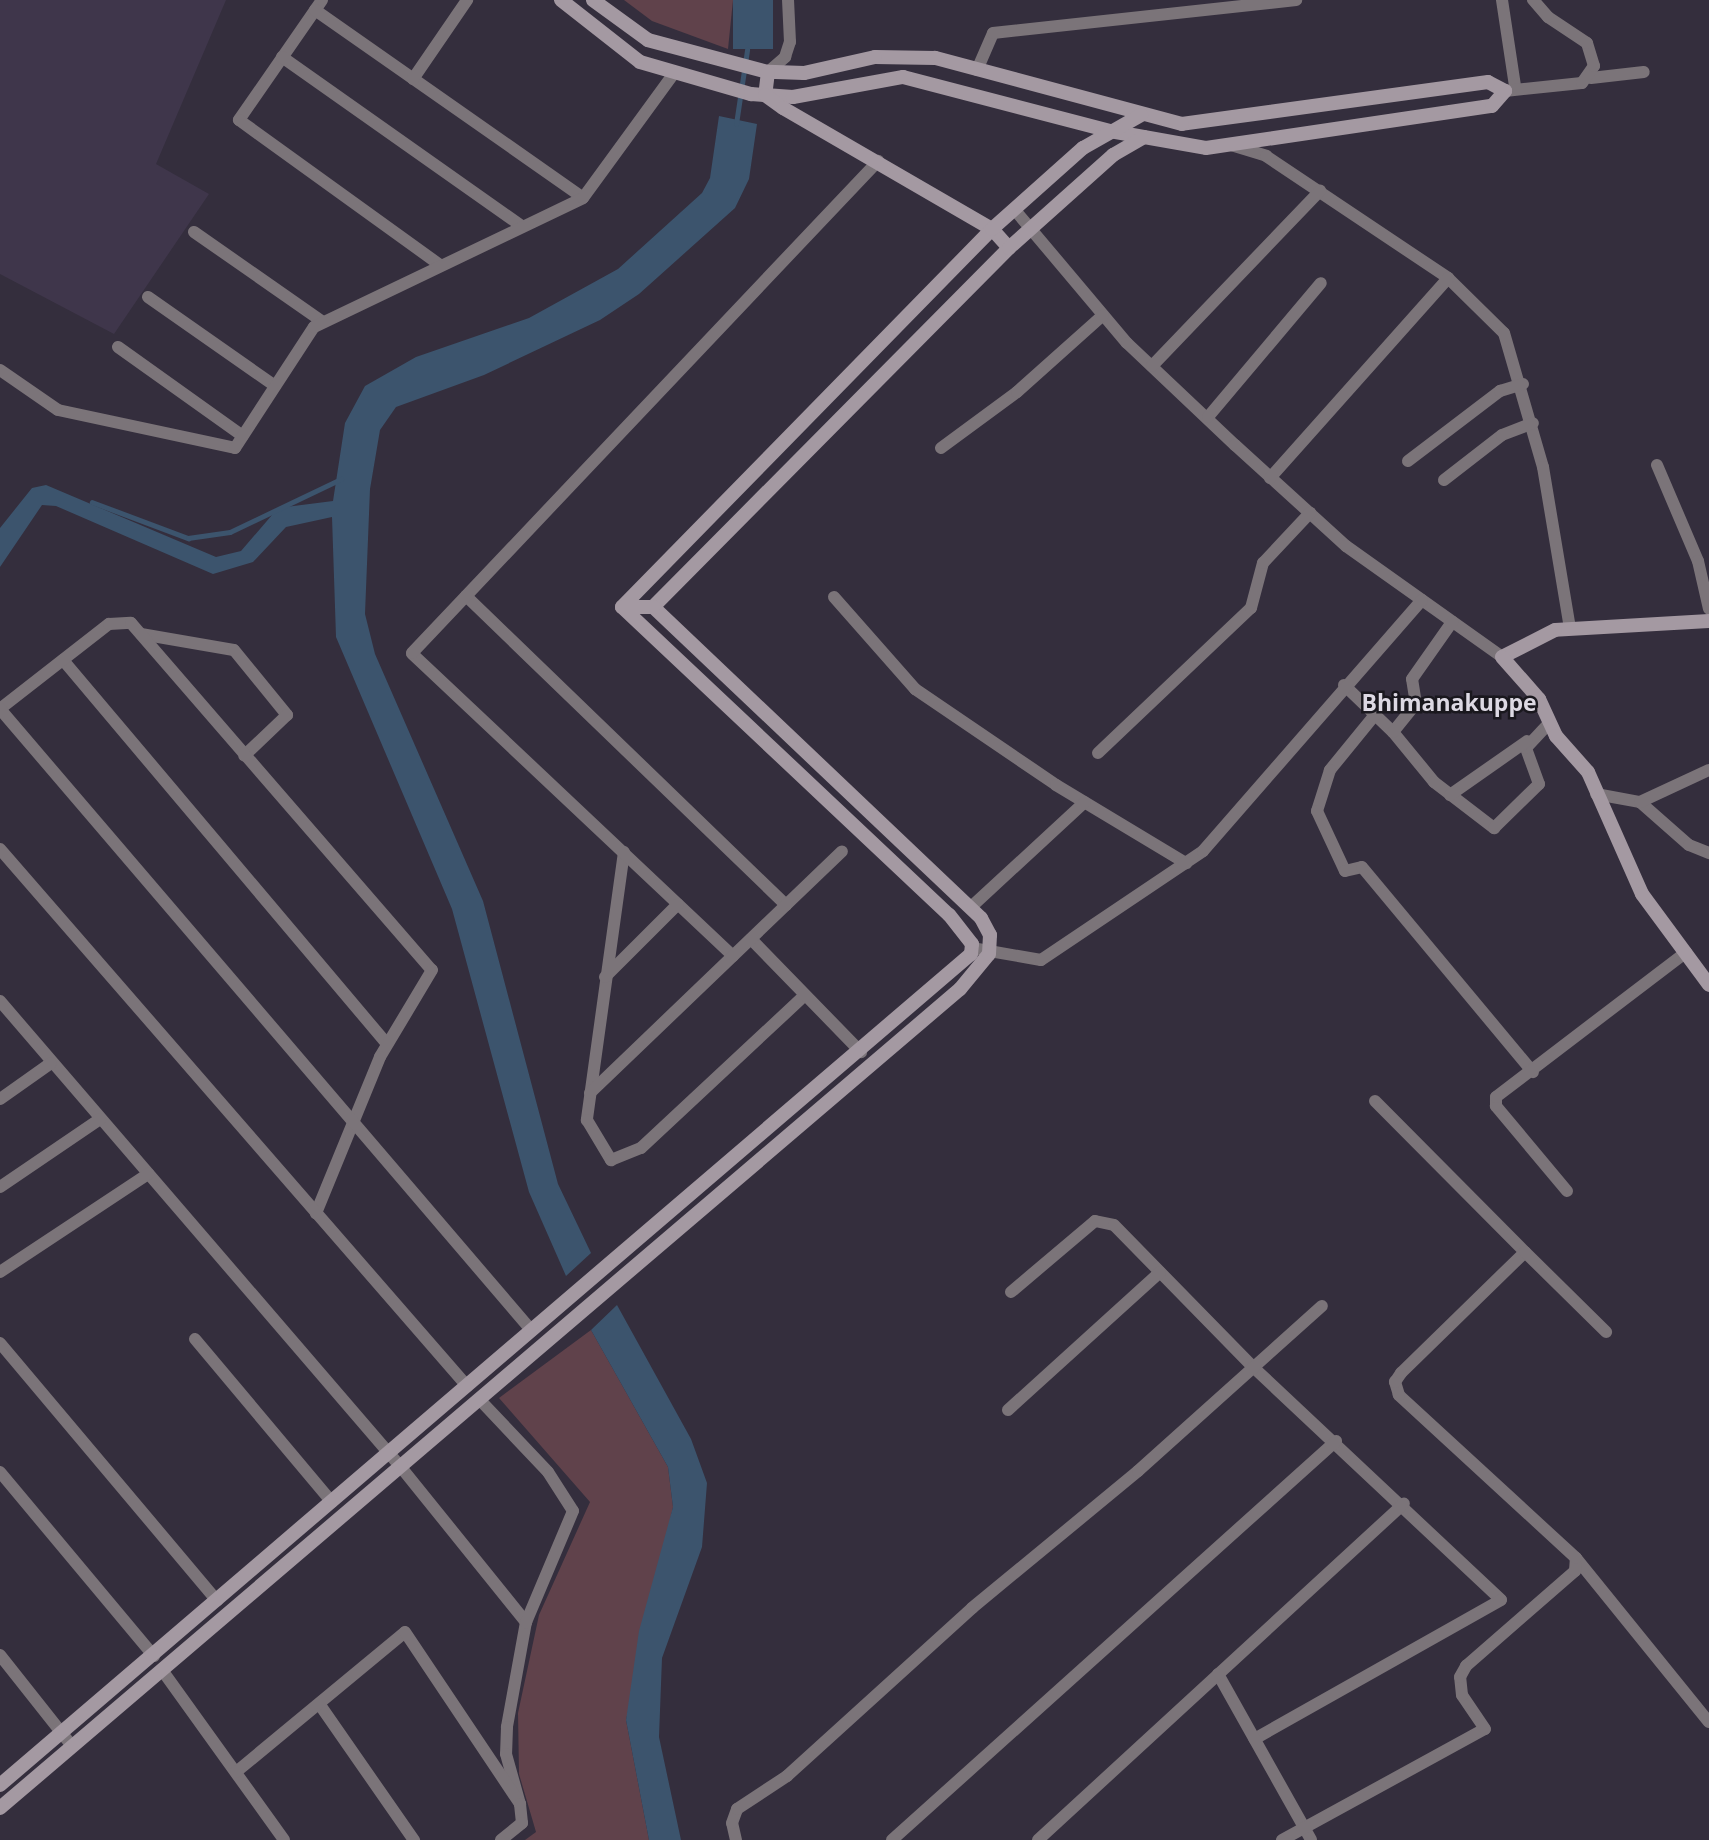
<!DOCTYPE html>
<html>
<head>
<meta charset="utf-8">
<style>
  body { margin:0 }
  #map { position:relative; width:1709px; height:1840px; overflow:hidden; background:#342e3d; font-family:"Open Sans",sans-serif }
  div>[style] { position:absolute }
  .built>* { inset:0; background:#3f364b }
  .green>* { inset:0; background:#60424b }
  .water>* { inset:0; background:#3c546d; transform-origin:0 0 }
  .stream>* { height:4.5px; margin:-2.25px; padding:0 2.25px; transform-origin:2.25px; border-radius:2.25px; background:#3c546d }
  .street>* { height:12px; margin:-6px; padding:0 6px; transform-origin:6px; border-radius:6px; background:#7b7479 }
  .secondary>* { height:14px; margin:-7px; padding:0 7px; transform-origin:7px; border-radius:7px; background:#a499a2 }
  span { translate:-50% -50%; white-space:nowrap; text-align:center; line-height:1.15; -webkit-text-stroke:5px #1a181e; paint-order:stroke }
  .neighbourhood-label { font-size:23px; color:#ddd9e3; font-weight:700 }
</style>
</head>
<body>
<div id="map">
  <div class="built">
    <i style="clip-path:polygon(0 0,226px 0,156px 164px,209px 194px,114px 334px,0 274px)"></i>
  </div>
  <div class="green">
    <i style="clip-path:polygon(624px 0,733px 0,728px 49px,652px 21px)"></i>
    <i style="clip-path:polygon(591px 1330px,668px 1467px,673px 1507px,626px 1720px,649px 1840px,525px 1840px,536px 1832px,519px 1774px,518px 1713px,539px 1615px,590px 1502px,499px 1398px)"></i>
  </div>
  <div class="water">
    <i style="left:733px;top:0;width:40px;height:49px"></i>
    <i style="clip-path:polygon(719px 116px,757px 124px,749px 179px,735px 208px,639px 294px,600px 320px,484px 375px,396px 407px,380px 430px,370px 489px,365px 614px,375px 654px,483px 901px,558px 1184px,591px 1253px,566px 1276px,529px 1192px,452px 909px,336px 637px,332px 517px,286px 527px,253px 562px,213px 574px,56px 506px,42px 505px,0 567px,0 528px,32px 488px,46px 485px,216px 557px,241px 551px,278px 508px,333px 501px,345px 423px,365px 386px,416px 357px,529px 318px,618px 269px,702px 193px,710px 178px)"></i>
    <i style="clip-path:polygon(617px 1305px,691px 1439px,707px 1483px,702px 1547px,662px 1658px,659px 1737px,681px 1840px,649px 1840px,626px 1720px,639px 1631px,673px 1507px,668px 1467px,591px 1330px)"></i>
  </div>
  <div class="stream">
    <i style="left:736px;top:124px;width:75px;rotate:-81.5deg"></i>
    <i style="left:92px;top:502px;width:103px;rotate:20.6deg"></i>
    <i style="left:188px;top:538px;width:42px;rotate:-8.1deg"></i>
    <i style="left:230px;top:532px;width:123px;rotate:-25.5deg"></i>
  </div>
  <div class="street">
    <i style="left:322px;top:0;width:146px;rotate:124.7deg"></i>
    <i style="left:239px;top:120px;width:248px;rotate:35.8deg"></i>
    <i style="left:1502px;top:0;width:87px;rotate:81.4deg"></i>
    <i style="left:315px;top:10px;width:327px;rotate:35deg"></i>
    <i style="left:282px;top:57px;width:294px;rotate:35.2deg"></i>
    <i style="left:977px;top:70px;width:40px;rotate:-66.6deg"></i>
    <i style="left:993px;top:33px;width:305px;rotate:-6.2deg"></i>
    <i style="left:768px;top:72px;width:23px;rotate:-41deg"></i>
    <i style="left:785px;top:57px;width:16px;rotate:-72deg"></i>
    <i style="left:790px;top:42px;width:42px;rotate:-92.7deg"></i>
    <i style="left:1591px;top:78px;width:53px;rotate:-6.5deg"></i>
    <i style="left:413px;top:79px;width:96px;rotate:-55.6deg"></i>
    <i style="left:1505px;top:91px;width:77px;rotate:-5.9deg"></i>
    <i style="left:1582px;top:83px;width:21px;rotate:-55deg"></i>
    <i style="left:1594px;top:66px;width:24px;rotate:-107deg"></i>
    <i style="left:1587px;top:43px;width:47px;rotate:-146.3deg"></i>
    <i style="left:1548px;top:17px;width:23px;rotate:-131deg"></i>
    <i style="left:1231px;top:145px;width:37px;rotate:17deg"></i>
    <i style="left:1266px;top:156px;width:219px;rotate:33.8deg"></i>
    <i style="left:1448px;top:278px;width:78px;rotate:44.5deg"></i>
    <i style="left:1504px;top:333px;width:140px;rotate:73.8deg"></i>
    <i style="left:1543px;top:467px;width:164px;rotate:80.5deg"></i>
    <i style="left:1014px;top:209px;width:175px;rotate:49.9deg"></i>
    <i style="left:1127px;top:343px;width:149px;rotate:43.4deg"></i>
    <i style="left:1235px;top:445px;width:150px;rotate:42.3deg"></i>
    <i style="left:1346px;top:546px;width:191px;rotate:35.4deg"></i>
    <i style="left:194px;top:232px;width:157px;rotate:34.9deg"></i>
    <i style="left:148px;top:297px;width:155px;rotate:35deg"></i>
    <i style="left:118px;top:347px;width:153px;rotate:35.5deg"></i>
    <i style="left:1152px;top:366px;width:243px;rotate:-46.2deg"></i>
    <i style="left:0;top:370px;width:70px;rotate:34.6deg"></i>
    <i style="left:58px;top:410px;width:181px;rotate:12.1deg"></i>
    <i style="left:235px;top:448px;width:145px;rotate:-56.9deg"></i>
    <i style="left:314px;top:327px;width:298px;rotate:-25.6deg"></i>
    <i style="left:583px;top:198px;width:156px;rotate:-53.9deg"></i>
    <i style="left:1208px;top:417px;width:175px;rotate:-49.9deg"></i>
    <i style="left:941px;top:448px;width:94px;rotate:-36.4deg"></i>
    <i style="left:1017px;top:392px;width:115px;rotate:-41.8deg"></i>
    <i style="left:1408px;top:461px;width:116px;rotate:-37.3deg"></i>
    <i style="left:1500px;top:391px;width:24px;rotate:-17deg"></i>
    <i style="left:1657px;top:465px;width:104px;rotate:66.9deg"></i>
    <i style="left:1698px;top:561px;width:49px;rotate:77.1deg"></i>
    <i style="left:1270px;top:478px;width:268px;rotate:-48.3deg"></i>
    <i style="left:1444px;top:480px;width:73px;rotate:-37.8deg"></i>
    <i style="left:1502px;top:435px;width:33px;rotate:-21deg"></i>
    <i style="left:466px;top:596px;width:445px;rotate:44deg"></i>
    <i style="left:834px;top:597px;width:123px;rotate:48.6deg"></i>
    <i style="left:915px;top:689px;width:171px;rotate:34.2deg"></i>
    <i style="left:1056px;top:785px;width:152px;rotate:31deg"></i>
    <i style="left:141px;top:634px;width:94px;rotate:9.8deg"></i>
    <i style="left:234px;top:650px;width:84px;rotate:50.8deg"></i>
    <i style="left:287px;top:715px;width:59px;rotate:136.4deg"></i>
    <i style="left:63px;top:660px;width:502px;rotate:49.84deg"></i>
    <i style="left:1344px;top:685px;width:68px;rotate:43.8deg"></i>
    <i style="left:1393px;top:732px;width:65px;rotate:50.6deg"></i>
    <i style="left:1434px;top:782px;width:76px;rotate:37.5deg"></i>
    <i style="left:1494px;top:828px;width:63px;rotate:-44.4deg"></i>
    <i style="left:1539px;top:784px;width:38px;rotate:-110deg"></i>
    <i style="left:1526px;top:748px;width:35px;rotate:-47deg"></i>
    <i style="left:1px;top:708px;width:137px;rotate:-37.9deg"></i>
    <i style="left:109px;top:624px;width:22px;rotate:-3deg"></i>
    <i style="left:131px;top:623px;width:459px;rotate:49.1deg"></i>
    <i style="left:432px;top:970px;width:101px;rotate:120.9deg"></i>
    <i style="left:380px;top:1057px;width:169px;rotate:112.3deg"></i>
    <i style="left:0;top:709px;width:818px;rotate:49.46deg"></i>
    <i style="left:1374px;top:716px;width:70px;rotate:129.2deg"></i>
    <i style="left:1330px;top:770px;width:43px;rotate:107.6deg"></i>
    <i style="left:1317px;top:811px;width:66px;rotate:65deg"></i>
    <i style="left:1345px;top:871px;width:17px;rotate:-13deg"></i>
    <i style="left:1362px;top:867px;width:267px;rotate:50.2deg"></i>
    <i style="left:1393px;top:732px;width:36px;rotate:-51deg"></i>
    <i style="left:1416px;top:704px;width:25px;rotate:-99deg"></i>
    <i style="left:1412px;top:679px;width:70px;rotate:-54.9deg"></i>
    <i style="left:1098px;top:753px;width:211px;rotate:-43.5deg"></i>
    <i style="left:1251px;top:608px;width:47px;rotate:-75.1deg"></i>
    <i style="left:1263px;top:563px;width:69px;rotate:-46.8deg"></i>
    <i style="left:1596px;top:794px;width:45px;rotate:10.3deg"></i>
    <i style="left:1640px;top:802px;width:65px;rotate:41.3deg"></i>
    <i style="left:1689px;top:845px;width:22px;rotate:22deg"></i>
    <i style="left:1450px;top:795px;width:94px;rotate:-35deg"></i>
    <i style="left:1640px;top:802px;width:76px;rotate:-24.9deg"></i>
    <i style="left:0;top:849px;width:712px;rotate:48.99deg"></i>
    <i style="left:624px;top:852px;width:271px;rotate:97.9deg"></i>
    <i style="left:587px;top:1120px;width:47px;rotate:59deg"></i>
    <i style="left:611px;top:1160px;width:32px;rotate:-22deg"></i>
    <i style="left:641px;top:1148px;width:224px;rotate:-43deg"></i>
    <i style="left:970px;top:908px;width:156px;rotate:-42.7deg"></i>
    <i style="left:751px;top:939px;width:158px;rotate:45.8deg"></i>
    <i style="left:972px;top:948px;width:70px;rotate:9.9deg"></i>
    <i style="left:1041px;top:960px;width:195px;rotate:-33.9deg"></i>
    <i style="left:1203px;top:851px;width:333px;rotate:-48.9deg"></i>
    <i style="left:733px;top:956px;width:441px;rotate:-136.7deg"></i>
    <i style="left:412px;top:653px;width:678px;rotate:-46.55deg"></i>
    <i style="left:605px;top:977px;width:103px;rotate:-45deg"></i>
    <i style="left:0;top:1001px;width:613px;rotate:49.3deg"></i>
    <i style="left:400px;top:1466px;width:201px;rotate:51.1deg"></i>
    <i style="left:526px;top:1622px;width:107px;rotate:100.3deg"></i>
    <i style="left:507px;top:1727px;width:27px;rotate:92deg"></i>
    <i style="left:506px;top:1754px;width:52px;rotate:74.4deg"></i>
    <i style="left:590px;top:1093px;width:349px;rotate:-43.8deg"></i>
    <i style="left:0;top:1099px;width:62px;rotate:-35.2deg"></i>
    <i style="left:1375px;top:1101px;width:213px;rotate:45.2deg"></i>
    <i style="left:0;top:1187px;width:121px;rotate:-34.2deg"></i>
    <i style="left:1567px;top:1191px;width:111px;rotate:-129.9deg"></i>
    <i style="left:1496px;top:1106px;width:9px;rotate:-90deg"></i>
    <i style="left:1496px;top:1097px;width:239px;rotate:-37.3deg"></i>
    <i style="left:0;top:1272px;width:178px;rotate:-33.5deg"></i>
    <i style="left:1011px;top:1292px;width:110px;rotate:-40.2deg"></i>
    <i style="left:1095px;top:1221px;width:19px;rotate:12deg"></i>
    <i style="left:1114px;top:1225px;width:199px;rotate:45.6deg"></i>
    <i style="left:1253px;top:1367px;width:340px;rotate:43.2deg"></i>
    <i style="left:1501px;top:1600px;width:283px;rotate:150.6deg"></i>
    <i style="left:195px;top:1339px;width:213px;rotate:50deg"></i>
    <i style="left:0;top:1343px;width:337px;rotate:49.9deg"></i>
    <i style="left:479px;top:1399px;width:100px;rotate:46.6deg"></i>
    <i style="left:548px;top:1472px;width:46px;rotate:57.3deg"></i>
    <i style="left:573px;top:1511px;width:121px;rotate:112.9deg"></i>
    <i style="left:1008px;top:1410px;width:205px;rotate:-42.2deg"></i>
    <i style="left:0;top:1472px;width:240px;rotate:50.1deg"></i>
    <i style="left:1576px;top:1558px;width:211px;rotate:51deg"></i>
    <i style="left:0;top:1655px;width:116px;rotate:51.6deg"></i>
    <i style="left:162px;top:1670px;width:209px;rotate:54.3deg"></i>
    <i style="left:1218px;top:1674px;width:190px;rotate:60.7deg"></i>
    <i style="left:320px;top:1705px;width:165px;rotate:55.2deg"></i>
    <i style="left:236px;top:1772px;width:219px;rotate:-39.6deg"></i>
    <i style="left:405px;top:1632px;width:207px;rotate:56.2deg"></i>
    <i style="left:520px;top:1804px;width:19px;rotate:84deg"></i>
    <i style="left:522px;top:1823px;width:27px;rotate:141deg"></i>
    <i style="left:736px;top:1840px;width:17px;rotate:-103deg"></i>
    <i style="left:732px;top:1823px;width:15px;rotate:-70deg"></i>
    <i style="left:737px;top:1809px;width:60px;rotate:-33.4deg"></i>
    <i style="left:787px;top:1776px;width:250px;rotate:-42.2deg"></i>
    <i style="left:972px;top:1608px;width:215px;rotate:-39.5deg"></i>
    <i style="left:1138px;top:1471px;width:247px;rotate:-41.9deg"></i>
    <i style="left:892px;top:1840px;width:597px;rotate:-41.94deg"></i>
    <i style="left:1038px;top:1840px;width:497px;rotate:-42.6deg"></i>
    <i style="left:1282px;top:1840px;width:231px;rotate:-28.7deg"></i>
    <i style="left:1485px;top:1729px;width:41px;rotate:-124.1deg"></i>
    <i style="left:1462px;top:1695px;width:18px;rotate:-96deg"></i>
    <i style="left:1460px;top:1677px;width:13px;rotate:-61deg"></i>
    <i style="left:1466px;top:1666px;width:145px;rotate:-41.1deg"></i>
    <i style="left:1575px;top:1571px;width:13px;rotate:-86deg"></i>
    <i style="left:1576px;top:1558px;width:241px;rotate:-137.4deg"></i>
    <i style="left:1399px;top:1395px;width:14px;rotate:-107deg"></i>
    <i style="left:1395px;top:1382px;width:11px;rotate:-56deg"></i>
    <i style="left:1401px;top:1373px;width:173px;rotate:-44.3deg"></i>
    <i style="left:1525px;top:1252px;width:114px;rotate:44.6deg"></i>
  </div>
  <div class="secondary">
    <i style="left:561px;top:0;width:100px;rotate:38.1deg"></i>
    <i style="left:640px;top:62px;width:116px;rotate:16.1deg"></i>
    <i style="left:751px;top:94px;width:42px;rotate:4.1deg"></i>
    <i style="left:793px;top:97px;width:112px;rotate:-10.3deg"></i>
    <i style="left:903px;top:77px;width:214px;rotate:14.6deg"></i>
    <i style="left:1110px;top:131px;width:97px;rotate:10deg"></i>
    <i style="left:1206px;top:148px;width:289px;rotate:-8.4deg"></i>
    <i style="left:1492px;top:106px;width:20px;rotate:-49deg"></i>
    <i style="left:1505px;top:91px;width:19px;rotate:-152deg"></i>
    <i style="left:1488px;top:82px;width:309px;rotate:172.2deg"></i>
    <i style="left:1182px;top:124px;width:256px;rotate:-165deg"></i>
    <i style="left:935px;top:58px;width:60px;rotate:-179deg"></i>
    <i style="left:875px;top:57px;width:73px;rotate:167.3deg"></i>
    <i style="left:804px;top:73px;width:36px;rotate:-178deg"></i>
    <i style="left:768px;top:72px;width:124px;rotate:-165.1deg"></i>
    <i style="left:648px;top:40px;width:68px;rotate:-144deg"></i>
    <i style="left:768px;top:72px;width:23px;rotate:97deg"></i>
    <i style="left:765px;top:95px;width:22px;rotate:36deg"></i>
    <i style="left:783px;top:108px;width:241px;rotate:30.1deg"></i>
    <i style="left:992px;top:229px;width:25px;rotate:48deg"></i>
    <i style="left:622px;top:607px;width:529px;rotate:-45.61deg"></i>
    <i style="left:992px;top:229px;width:122px;rotate:-41.7deg"></i>
    <i style="left:1083px;top:148px;width:67px;rotate:-29.6deg"></i>
    <i style="left:653px;top:607px;width:506px;rotate:-45.24deg"></i>
    <i style="left:1009px;top:248px;width:140px;rotate:-41.8deg"></i>
    <i style="left:1113px;top:155px;width:36px;rotate:-30deg"></i>
    <i style="left:1709px;top:621px;width:154px;rotate:176.7deg"></i>
    <i style="left:1555px;top:630px;width:59px;rotate:153deg"></i>
    <i style="left:1502px;top:657px;width:56px;rotate:48.6deg"></i>
    <i style="left:1539px;top:699px;width:41px;rotate:65.3deg"></i>
    <i style="left:1556px;top:736px;width:48px;rotate:48.4deg"></i>
    <i style="left:1588px;top:772px;width:133px;rotate:66.1deg"></i>
    <i style="left:1642px;top:894px;width:113px;rotate:53.6deg"></i>
    <i style="left:0;top:1785px;width:1278px;rotate:-40.56deg"></i>
    <i style="left:971px;top:954px;width:10px;rotate:-84deg"></i>
    <i style="left:972px;top:944px;width:37px;rotate:-128deg"></i>
    <i style="left:949px;top:915px;width:449px;rotate:-136.7deg"></i>
    <i style="left:0;top:1808px;width:1262px;rotate:-40.47deg"></i>
    <i style="left:960px;top:989px;width:45px;rotate:-50.4deg"></i>
    <i style="left:989px;top:954px;width:19px;rotate:-87deg"></i>
    <i style="left:990px;top:935px;width:19px;rotate:-118deg"></i>
    <i style="left:981px;top:918px;width:452px;rotate:-136.5deg"></i>
    <i style="left:653px;top:607px;width:31px;rotate:180deg"></i>
  </div>
  <div class="neighbourhood-label">
    <span style="left:1449px;top:702px">Bhimanakuppe</span>
  </div>
</div>
</body>
</html>
